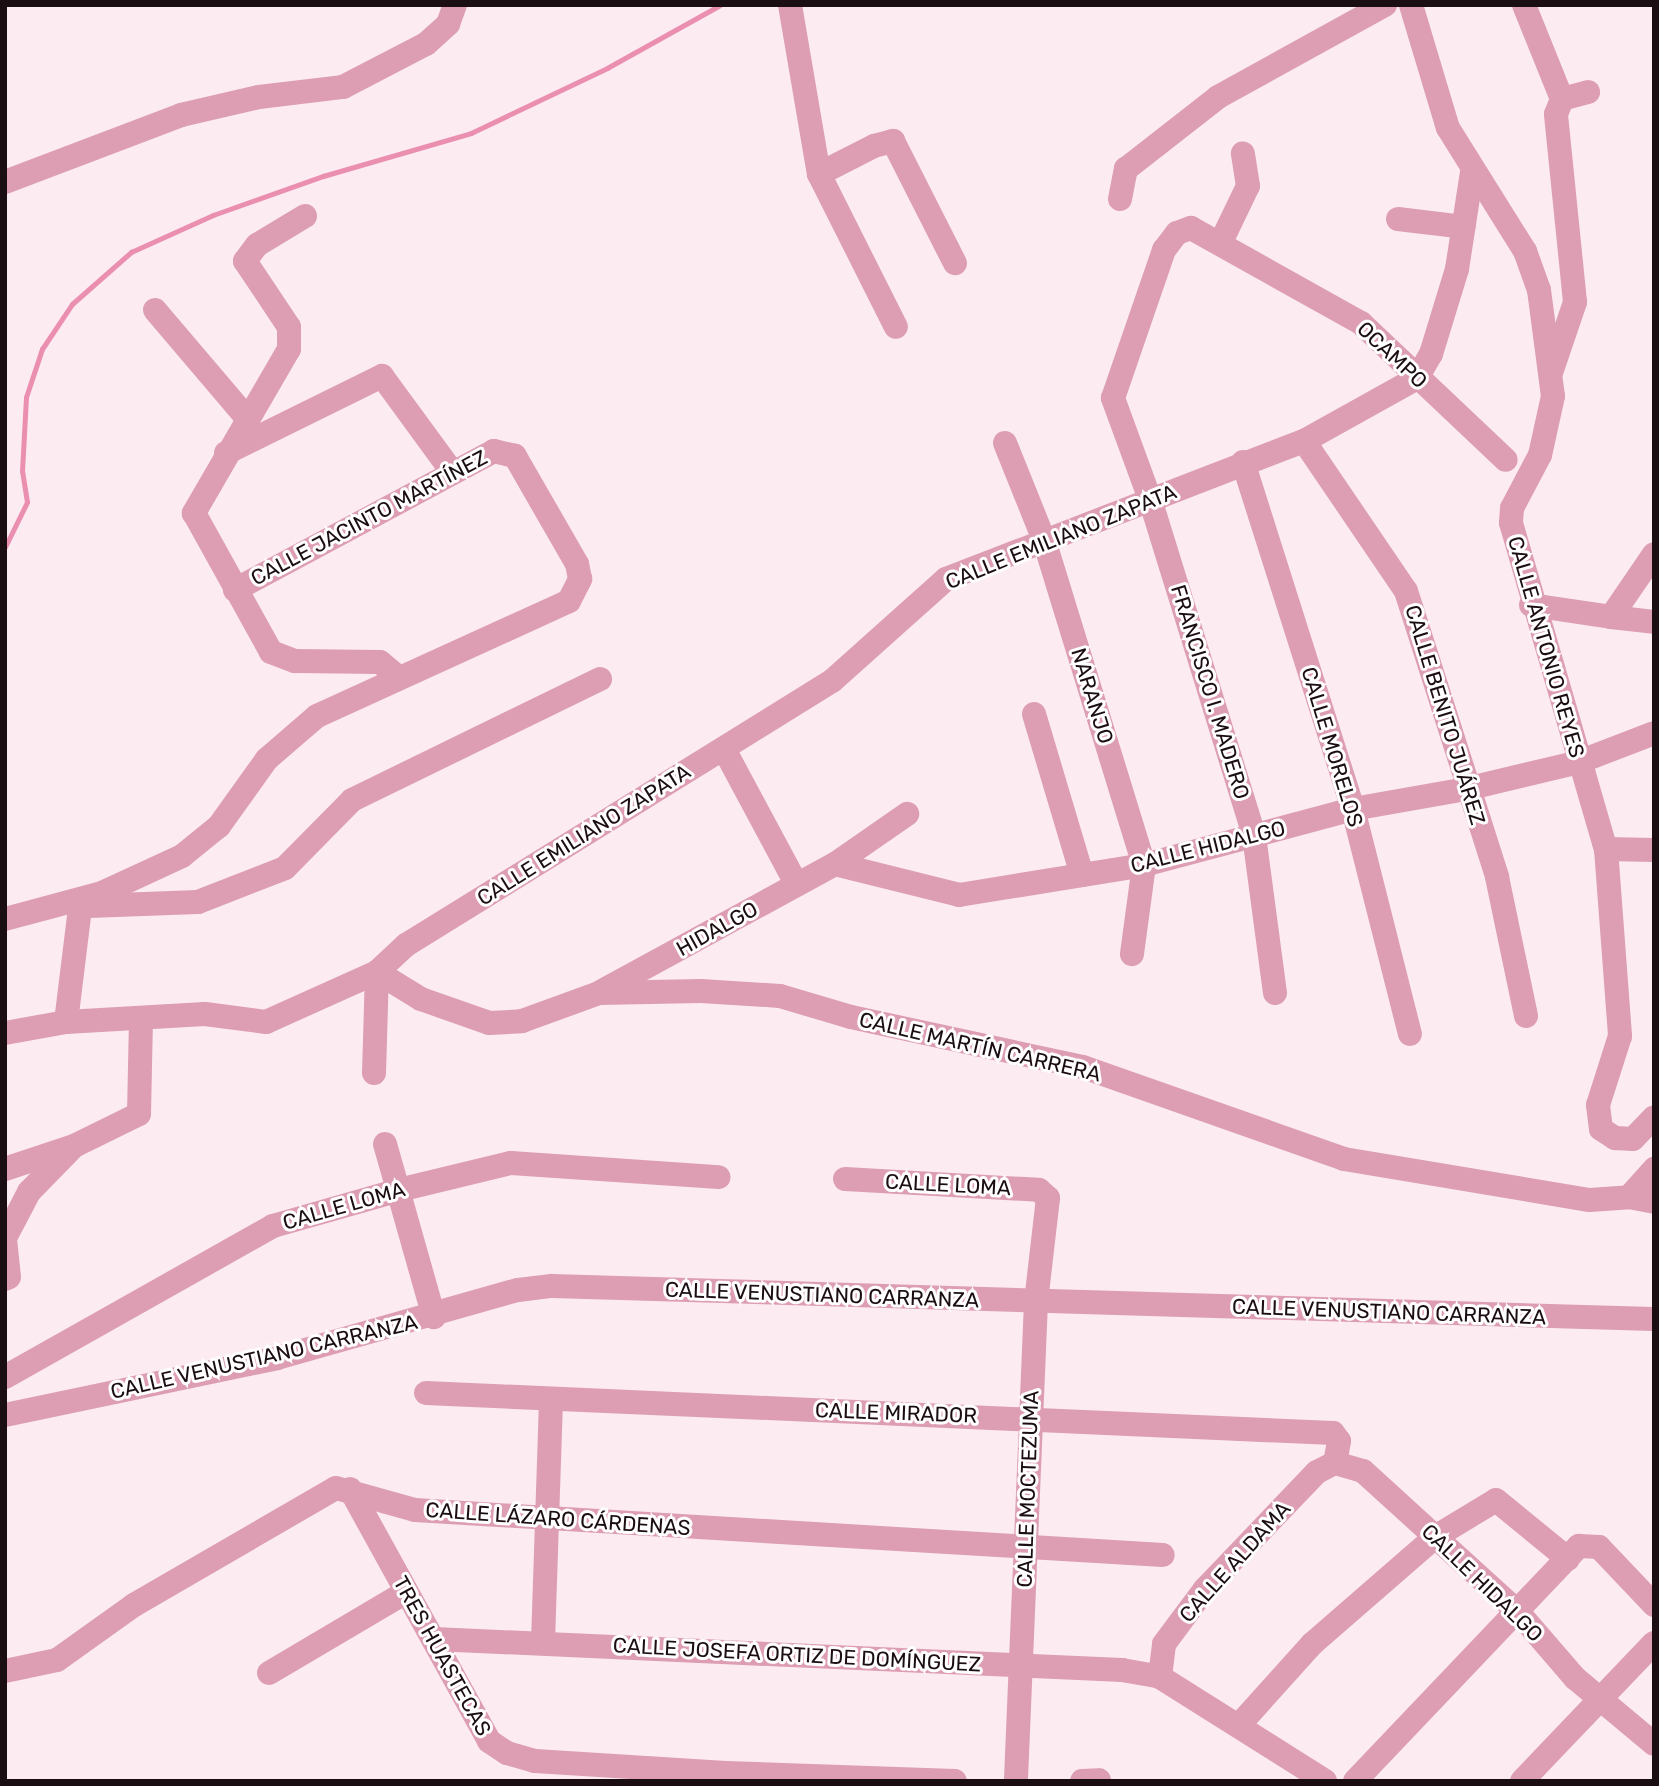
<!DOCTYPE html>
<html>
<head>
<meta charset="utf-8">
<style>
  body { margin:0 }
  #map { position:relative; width:1659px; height:1786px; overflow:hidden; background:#fcecf1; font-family:Rubik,sans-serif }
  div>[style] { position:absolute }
  .stream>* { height:5px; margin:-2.5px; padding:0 2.5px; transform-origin:2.5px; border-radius:2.5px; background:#eb8fb1 }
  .minor>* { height:24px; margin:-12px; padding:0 12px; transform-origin:12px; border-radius:12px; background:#dd9eb4 }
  span { translate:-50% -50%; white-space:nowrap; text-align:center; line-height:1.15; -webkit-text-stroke:6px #fefefe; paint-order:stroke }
  .street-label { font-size:21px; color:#1b0e13 }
  .frame { position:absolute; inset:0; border:7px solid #1b0e13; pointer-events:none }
</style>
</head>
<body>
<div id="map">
  <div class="stream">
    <i style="left:5px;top:547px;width:50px;rotate:-63.9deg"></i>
    <i style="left:27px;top:502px;width:31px;rotate:-99deg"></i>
    <i style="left:22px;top:471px;width:74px;rotate:-86.9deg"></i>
    <i style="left:26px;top:397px;width:51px;rotate:-71.6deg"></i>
    <i style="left:42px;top:349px;width:54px;rotate:-56.3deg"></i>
    <i style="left:72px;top:304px;width:79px;rotate:-41.4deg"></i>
    <i style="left:131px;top:252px;width:90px;rotate:-24.3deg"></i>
    <i style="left:213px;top:215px;width:117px;rotate:-19.5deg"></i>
    <i style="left:323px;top:176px;width:154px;rotate:-16.2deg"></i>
    <i style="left:471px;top:133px;width:151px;rotate:-25.5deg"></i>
    <i style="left:607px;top:68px;width:129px;rotate:-29.1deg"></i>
  </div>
  <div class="minor">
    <i style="left:790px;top:5px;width:171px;rotate:80.3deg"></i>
    <i style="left:819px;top:174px;width:171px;rotate:63.3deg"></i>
    <i style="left:1411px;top:5px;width:128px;rotate:73.3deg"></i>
    <i style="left:1448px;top:128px;width:145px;rotate:58deg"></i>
    <i style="left:1525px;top:251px;width:41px;rotate:70.3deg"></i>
    <i style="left:1539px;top:290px;width:107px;rotate:82.5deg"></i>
    <i style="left:1553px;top:396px;width:60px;rotate:102.4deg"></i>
    <i style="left:1540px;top:455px;width:60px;rotate:117.8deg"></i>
    <i style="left:1512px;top:508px;width:15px;rotate:94deg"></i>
    <i style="left:1511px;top:523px;width:340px;rotate:73.8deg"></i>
    <i style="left:1606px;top:849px;width:188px;rotate:85.7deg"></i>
    <i style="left:1620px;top:1036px;width:72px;rotate:107.7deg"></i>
    <i style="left:1598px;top:1105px;width:24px;rotate:83deg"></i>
    <i style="left:1601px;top:1129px;width:17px;rotate:33deg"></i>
    <i style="left:1615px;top:1138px;width:18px;rotate:3deg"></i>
    <i style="left:1633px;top:1139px;width:30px;rotate:-46deg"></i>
    <i style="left:1524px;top:5px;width:101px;rotate:68deg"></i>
    <i style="left:819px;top:174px;width:62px;rotate:-27deg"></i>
    <i style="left:874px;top:146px;width:20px;rotate:-15deg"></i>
    <i style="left:893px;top:141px;width:137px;rotate:63.1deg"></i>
    <i style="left:5px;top:182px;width:188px;rotate:-20.8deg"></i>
    <i style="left:181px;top:115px;width:80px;rotate:-13deg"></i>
    <i style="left:259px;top:97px;width:85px;rotate:-6.8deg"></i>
    <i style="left:343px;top:87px;width:93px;rotate:-27.4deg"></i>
    <i style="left:426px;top:44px;width:30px;rotate:-42deg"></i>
    <i style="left:448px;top:24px;width:20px;rotate:-70deg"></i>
    <i style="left:1120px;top:199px;width:31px;rotate:-79deg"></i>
    <i style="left:1126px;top:169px;width:117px;rotate:-38deg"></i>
    <i style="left:1218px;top:97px;width:191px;rotate:-28.9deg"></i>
    <i style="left:305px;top:216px;width:56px;rotate:148.9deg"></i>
    <i style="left:257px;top:245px;width:20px;rotate:127deg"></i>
    <i style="left:245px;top:261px;width:79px;rotate:56.3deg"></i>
    <i style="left:289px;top:327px;width:22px;rotate:90deg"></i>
    <i style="left:289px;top:349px;width:190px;rotate:120.1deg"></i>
    <i style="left:194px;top:513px;width:159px;rotate:61deg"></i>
    <i style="left:271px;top:652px;width:26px;rotate:21deg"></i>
    <i style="left:295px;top:661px;width:85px;rotate:0.7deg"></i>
    <i style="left:380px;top:662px;width:23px;rotate:40deg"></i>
    <i style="left:1398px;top:219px;width:66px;rotate:6.9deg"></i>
    <i style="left:1221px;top:242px;width:62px;rotate:-64.3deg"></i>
    <i style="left:1248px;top:186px;width:33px;rotate:-99deg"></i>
    <i style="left:155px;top:310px;width:142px;rotate:49.6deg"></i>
    <i style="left:1552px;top:370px;width:72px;rotate:-71.3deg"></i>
    <i style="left:1575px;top:302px;width:189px;rotate:-95.8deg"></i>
    <i style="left:1556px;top:114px;width:16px;rotate:-68deg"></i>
    <i style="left:1562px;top:99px;width:27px;rotate:-15deg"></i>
    <i style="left:1304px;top:441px;width:181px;rotate:55.8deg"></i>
    <i style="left:1406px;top:591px;width:300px;rotate:72.3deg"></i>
    <i style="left:1497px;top:877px;width:142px;rotate:78.2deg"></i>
    <i style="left:1005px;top:443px;width:105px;rotate:68.1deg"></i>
    <i style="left:1044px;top:540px;width:340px;rotate:72.9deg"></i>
    <i style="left:1144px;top:865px;width:90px;rotate:97.7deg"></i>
    <i style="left:226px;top:453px;width:174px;rotate:-26.3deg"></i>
    <i style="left:382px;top:376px;width:120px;rotate:53.8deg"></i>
    <i style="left:1243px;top:462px;width:364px;rotate:72.4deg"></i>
    <i style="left:1353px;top:809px;width:232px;rotate:75.8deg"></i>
    <i style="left:1531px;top:605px;width:81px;rotate:8.5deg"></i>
    <i style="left:1611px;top:617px;width:76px;rotate:-55.7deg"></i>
    <i style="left:1611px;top:617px;width:43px;rotate:6.6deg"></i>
    <i style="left:1034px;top:714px;width:168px;rotate:73.4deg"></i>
    <i style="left:724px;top:749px;width:154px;rotate:61.8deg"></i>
    <i style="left:1606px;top:849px;width:48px;rotate:1.2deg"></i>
    <i style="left:835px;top:864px;width:128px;rotate:14deg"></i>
    <i style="left:959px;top:895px;width:187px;rotate:-9.2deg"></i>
    <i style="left:1144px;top:865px;width:216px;rotate:-15deg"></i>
    <i style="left:1353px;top:809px;width:115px;rotate:-10deg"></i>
    <i style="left:1466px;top:789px;width:116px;rotate:-13.4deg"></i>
    <i style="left:1579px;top:762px;width:80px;rotate:-21.1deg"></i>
    <i style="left:5px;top:919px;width:100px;rotate:-15deg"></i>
    <i style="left:102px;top:893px;width:88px;rotate:-24.8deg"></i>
    <i style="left:182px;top:856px;width:48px;rotate:-39deg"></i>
    <i style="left:219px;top:826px;width:82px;rotate:-54.4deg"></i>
    <i style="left:267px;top:759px;width:66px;rotate:-40.7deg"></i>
    <i style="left:317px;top:716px;width:277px;rotate:-24.5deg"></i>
    <i style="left:569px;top:601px;width:25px;rotate:-63deg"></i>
    <i style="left:580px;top:579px;width:15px;rotate:-101deg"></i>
    <i style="left:577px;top:564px;width:125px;rotate:-119.9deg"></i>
    <i style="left:515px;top:456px;width:22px;rotate:-167deg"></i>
    <i style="left:494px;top:451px;width:294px;rotate:151.8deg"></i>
    <i style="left:377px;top:972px;width:52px;rotate:31.5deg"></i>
    <i style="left:421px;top:999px;width:72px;rotate:19.4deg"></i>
    <i style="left:489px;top:1023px;width:33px;rotate:-3deg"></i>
    <i style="left:522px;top:1021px;width:82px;rotate:-20deg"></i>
    <i style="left:599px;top:993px;width:102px;rotate:-1.1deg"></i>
    <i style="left:701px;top:991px;width:79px;rotate:3.6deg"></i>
    <i style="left:780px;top:996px;width:74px;rotate:16.5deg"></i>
    <i style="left:851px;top:1017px;width:237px;rotate:12.2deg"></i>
    <i style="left:1083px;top:1067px;width:277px;rotate:19.4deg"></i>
    <i style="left:1344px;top:1159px;width:249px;rotate:9.5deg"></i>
    <i style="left:1590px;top:1200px;width:39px;rotate:-4deg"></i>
    <i style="left:1629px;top:1197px;width:25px;rotate:11deg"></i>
    <i style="left:602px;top:991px;width:265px;rotate:-28.6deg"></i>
    <i style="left:835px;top:864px;width:88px;rotate:-34.8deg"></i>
    <i style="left:1275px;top:993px;width:159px;rotate:-97.6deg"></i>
    <i style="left:1254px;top:835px;width:349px;rotate:-107.2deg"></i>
    <i style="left:1151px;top:502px;width:111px;rotate:-110.1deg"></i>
    <i style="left:1113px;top:398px;width:157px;rotate:-71deg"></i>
    <i style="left:1164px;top:250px;width:21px;rotate:-53deg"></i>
    <i style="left:1177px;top:233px;width:15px;rotate:-20deg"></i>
    <i style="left:1191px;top:228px;width:195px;rotate:29.2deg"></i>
    <i style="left:1361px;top:323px;width:199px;rotate:43.4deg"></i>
    <i style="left:66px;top:1022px;width:123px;rotate:-83deg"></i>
    <i style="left:81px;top:900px;width:10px;rotate:37deg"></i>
    <i style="left:89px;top:906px;width:109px;rotate:-2.1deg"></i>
    <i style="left:198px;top:902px;width:93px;rotate:-21.3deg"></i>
    <i style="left:285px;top:868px;width:95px;rotate:-45.4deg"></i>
    <i style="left:352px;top:800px;width:276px;rotate:-26deg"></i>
    <i style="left:5px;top:1033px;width:62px;rotate:-10.2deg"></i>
    <i style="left:66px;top:1022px;width:139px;rotate:-3.3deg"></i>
    <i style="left:205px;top:1014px;width:62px;rotate:7.5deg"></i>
    <i style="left:266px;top:1022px;width:122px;rotate:-24.2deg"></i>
    <i style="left:377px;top:972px;width:40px;rotate:-43deg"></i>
    <i style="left:406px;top:945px;width:501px;rotate:-31.79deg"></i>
    <i style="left:832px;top:681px;width:153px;rotate:-41.8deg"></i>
    <i style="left:946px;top:579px;width:384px;rotate:-21.1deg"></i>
    <i style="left:1304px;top:441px;width:129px;rotate:-29.1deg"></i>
    <i style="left:1417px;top:378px;width:28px;rotate:-60deg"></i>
    <i style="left:1431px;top:354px;width:89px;rotate:-73deg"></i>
    <i style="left:1457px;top:269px;width:98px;rotate:-81.2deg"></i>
    <i style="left:374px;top:1073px;width:101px;rotate:-88.3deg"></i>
    <i style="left:385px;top:1144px;width:180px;rotate:74.2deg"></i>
    <i style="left:5px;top:1169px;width:73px;rotate:-18.4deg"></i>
    <i style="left:74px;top:1146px;width:72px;rotate:-26.2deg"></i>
    <i style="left:139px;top:1114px;width:94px;rotate:-88.8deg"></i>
    <i style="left:845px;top:1179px;width:194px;rotate:3.2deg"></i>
    <i style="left:1039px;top:1190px;width:12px;rotate:42deg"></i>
    <i style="left:1048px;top:1198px;width:105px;rotate:96.6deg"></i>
    <i style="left:1036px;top:1302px;width:479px;rotate:92.4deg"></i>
    <i style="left:1629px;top:1197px;width:38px;rotate:-48deg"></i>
    <i style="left:5px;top:1279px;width:4px;rotate:-27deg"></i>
    <i style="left:9px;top:1277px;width:39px;rotate:-96deg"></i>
    <i style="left:5px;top:1238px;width:52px;rotate:-62.4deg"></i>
    <i style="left:29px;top:1192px;width:60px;rotate:-45.7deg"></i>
    <i style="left:5px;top:1377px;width:308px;rotate:-29.4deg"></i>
    <i style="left:273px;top:1226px;width:131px;rotate:-15.9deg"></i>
    <i style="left:399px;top:1190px;width:115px;rotate:-13.6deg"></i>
    <i style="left:511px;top:1163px;width:208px;rotate:3.9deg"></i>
    <i style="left:426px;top:1393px;width:908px;rotate:2.53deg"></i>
    <i style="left:1333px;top:1433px;width:10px;rotate:53deg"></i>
    <i style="left:1339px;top:1441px;width:22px;rotate:100deg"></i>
    <i style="left:5px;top:1415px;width:278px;rotate:-11.8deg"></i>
    <i style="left:277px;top:1358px;width:250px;rotate:-15.8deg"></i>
    <i style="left:518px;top:1290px;width:34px;rotate:-7deg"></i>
    <i style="left:552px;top:1286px;width:1102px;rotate:1.72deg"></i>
    <i style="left:1335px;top:1463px;width:29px;rotate:16deg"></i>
    <i style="left:1363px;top:1471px;width:211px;rotate:42.3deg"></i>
    <i style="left:1519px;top:1613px;width:86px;rotate:49.3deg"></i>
    <i style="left:1575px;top:1678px;width:103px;rotate:39.9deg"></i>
    <i style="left:350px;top:1489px;width:288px;rotate:61.1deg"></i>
    <i style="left:489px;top:1741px;width:22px;rotate:34deg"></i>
    <i style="left:507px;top:1753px;width:29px;rotate:16deg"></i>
    <i style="left:535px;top:1761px;width:191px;rotate:3.6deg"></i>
    <i style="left:726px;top:1773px;width:229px;rotate:2deg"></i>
    <i style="left:434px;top:1639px;width:689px;rotate:2.58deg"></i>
    <i style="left:1122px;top:1670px;width:39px;rotate:10deg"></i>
    <i style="left:1160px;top:1677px;width:195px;rotate:32.2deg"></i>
    <i style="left:543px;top:1642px;width:243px;rotate:-88.1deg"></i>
    <i style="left:5px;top:1671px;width:53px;rotate:-11.9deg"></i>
    <i style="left:57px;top:1660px;width:95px;rotate:-35.5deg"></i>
    <i style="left:134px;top:1605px;width:233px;rotate:-30.1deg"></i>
    <i style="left:336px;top:1488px;width:82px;rotate:15.6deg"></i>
    <i style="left:415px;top:1510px;width:749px;rotate:3.44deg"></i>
    <i style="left:269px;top:1673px;width:159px;rotate:-30.6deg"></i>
    <i style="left:1160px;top:1677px;width:33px;rotate:-83deg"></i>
    <i style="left:1164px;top:1644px;width:69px;rotate:-53.3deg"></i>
    <i style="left:1205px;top:1589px;width:162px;rotate:-46.3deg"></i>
    <i style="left:1317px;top:1472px;width:20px;rotate:-27deg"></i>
    <i style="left:1240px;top:1724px;width:108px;rotate:-48deg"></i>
    <i style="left:1312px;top:1644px;width:163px;rotate:-41deg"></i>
    <i style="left:1435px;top:1537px;width:71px;rotate:-31.2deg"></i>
    <i style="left:1496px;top:1500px;width:93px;rotate:39.3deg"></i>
    <i style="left:1082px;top:1781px;width:17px;rotate:-3deg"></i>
    <i style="left:1355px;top:1781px;width:325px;rotate:-46.4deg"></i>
    <i style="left:1579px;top:1546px;width:20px;rotate:3deg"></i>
    <i style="left:1599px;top:1547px;width:80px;rotate:46.5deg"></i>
    <i style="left:1522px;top:1781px;width:191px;rotate:-46.3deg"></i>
  </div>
  <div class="street-label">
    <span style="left:1392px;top:355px;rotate:43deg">OCAMPO</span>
    <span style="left:369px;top:518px;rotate:-28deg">CALLE JACINTO MARTÍNEZ</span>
    <span style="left:1061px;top:537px;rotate:-22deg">CALLE EMILIANO ZAPATA</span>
    <span style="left:1546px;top:647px;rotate:74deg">CALLE ANTONIO REYES</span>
    <span style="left:1210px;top:692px;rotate:73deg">FRANCISCO I. MADERO</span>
    <span style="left:1092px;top:696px;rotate:73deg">NARANJO</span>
    <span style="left:1445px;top:715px;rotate:73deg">CALLE BENITO JUÁREZ</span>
    <span style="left:1332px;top:747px;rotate:73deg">CALLE MORELOS</span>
    <span style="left:584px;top:835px;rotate:-32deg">CALLE EMILIANO ZAPATA</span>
    <span style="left:1208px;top:847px;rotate:-14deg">CALLE HIDALGO</span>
    <span style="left:717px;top:929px;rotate:-29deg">HIDALGO</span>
    <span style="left:980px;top:1047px;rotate:13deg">CALLE MARTÍN CARRERA</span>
    <span style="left:948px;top:1185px;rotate:3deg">CALLE LOMA</span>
    <span style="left:344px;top:1206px;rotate:-16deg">CALLE LOMA</span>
    <span style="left:822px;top:1295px;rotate:2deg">CALLE VENUSTIANO CARRANZA</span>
    <span style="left:1389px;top:1312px;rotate:2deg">CALLE VENUSTIANO CARRANZA</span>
    <span style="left:264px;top:1357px;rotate:-13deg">CALLE VENUSTIANO CARRANZA</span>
    <span style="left:896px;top:1413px;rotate:2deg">CALLE MIRADOR</span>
    <span style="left:1028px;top:1489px;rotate:-88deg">CALLE MOCTEZUMA</span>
    <span style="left:558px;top:1519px;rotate:4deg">CALLE LÁZARO CÁRDENAS</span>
    <span style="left:1235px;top:1562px;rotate:-48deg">CALLE ALDAMA</span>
    <span style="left:1482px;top:1583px;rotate:44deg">CALLE HIDALGO</span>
    <span style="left:797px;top:1655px;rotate:3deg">CALLE JOSEFA ORTIZ DE DOMÍNGUEZ</span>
    <span style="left:442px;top:1656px;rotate:61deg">TRES HUASTECAS</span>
  </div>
  <div class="frame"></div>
</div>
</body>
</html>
